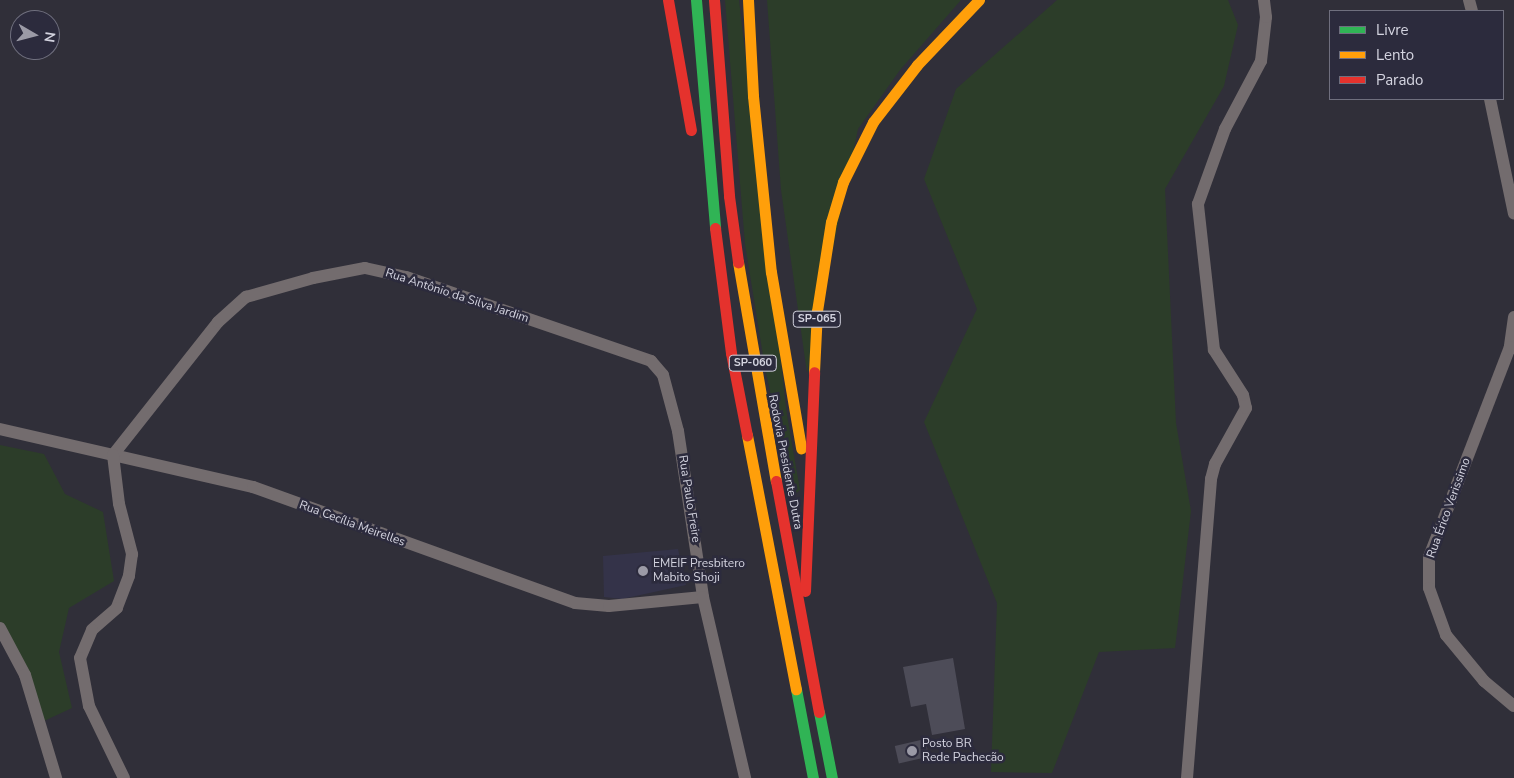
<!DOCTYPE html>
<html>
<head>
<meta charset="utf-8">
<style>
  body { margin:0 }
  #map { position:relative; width:1514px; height:778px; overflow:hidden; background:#302f39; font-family:"Nunito Sans",sans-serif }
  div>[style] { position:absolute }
  .built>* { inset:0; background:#343349 }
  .green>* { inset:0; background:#2c3d29 }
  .building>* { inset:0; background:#4d4c58; transform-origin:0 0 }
  .street>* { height:12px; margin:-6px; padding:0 6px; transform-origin:6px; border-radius:6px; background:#736c6e }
  .fast>* { height:11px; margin:-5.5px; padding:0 5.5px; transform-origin:5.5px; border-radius:5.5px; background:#30b455 }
  .slow>* { height:11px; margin:-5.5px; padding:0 5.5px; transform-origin:5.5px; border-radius:5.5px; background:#ff9f0a }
  .jam>* { height:11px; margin:-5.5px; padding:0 5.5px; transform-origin:5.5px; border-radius:5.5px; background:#e5322d }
  .dots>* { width:14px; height:14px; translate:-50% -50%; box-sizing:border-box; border:2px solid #2c2b3d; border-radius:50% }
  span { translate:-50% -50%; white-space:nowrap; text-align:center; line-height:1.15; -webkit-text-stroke:5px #2c2b3d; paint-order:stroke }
  .shield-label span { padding:1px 4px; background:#2c2b3d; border:1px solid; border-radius:4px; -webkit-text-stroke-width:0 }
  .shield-label { font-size:11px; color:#d4d4e0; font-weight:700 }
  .street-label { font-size:12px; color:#d4d4e0 }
  .poi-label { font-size:12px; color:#d4d4e0 }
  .left { translate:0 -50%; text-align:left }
  .legend { position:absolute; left:1329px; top:10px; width:175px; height:90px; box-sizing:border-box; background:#2c2b3d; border:1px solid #6f6f7e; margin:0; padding:6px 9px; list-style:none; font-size:15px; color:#d4d4e0 }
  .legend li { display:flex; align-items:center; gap:10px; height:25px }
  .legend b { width:25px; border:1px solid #6f6f7e }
  .north { position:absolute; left:10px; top:10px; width:50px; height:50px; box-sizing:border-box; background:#2c2b3d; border:1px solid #6f6f7e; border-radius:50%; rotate:98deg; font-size:14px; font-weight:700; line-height:20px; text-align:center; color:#d4d4e0 }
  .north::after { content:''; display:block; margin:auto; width:18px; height:22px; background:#9b9aa6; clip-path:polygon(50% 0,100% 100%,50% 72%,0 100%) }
</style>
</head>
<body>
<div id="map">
  <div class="built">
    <i style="clip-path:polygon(678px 549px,686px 585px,622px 599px,604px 597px,603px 556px)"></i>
  </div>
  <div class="green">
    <i style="clip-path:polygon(725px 0,739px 0,787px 415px,800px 490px,793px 496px,765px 368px,745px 244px)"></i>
    <i style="clip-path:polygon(767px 0,961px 0,900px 70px,858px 129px,807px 373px,781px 190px)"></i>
    <i style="clip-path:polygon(1057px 0,1228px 0,1238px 25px,1224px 86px,1165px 189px,1176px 423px,1191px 511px,1175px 648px,1099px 652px,1052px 773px,991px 772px,997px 603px,924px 422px,977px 309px,924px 179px,956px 89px)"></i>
    <i style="clip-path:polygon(0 445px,44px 454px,65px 494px,103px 512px,114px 581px,69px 608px,59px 652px,72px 708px,44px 721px,0 622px)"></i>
  </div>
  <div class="building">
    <i style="clip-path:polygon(953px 658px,965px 729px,932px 735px,926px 704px,911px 707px,903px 667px)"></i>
    <i style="left:925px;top:739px;width:18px;height:31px;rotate:77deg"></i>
  </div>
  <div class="street">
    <i style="left:1469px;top:0;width:11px;rotate:75deg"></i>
    <i style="left:1490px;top:99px;width:117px;rotate:78.2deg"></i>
    <i style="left:1514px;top:317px;width:30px;rotate:98deg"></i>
    <i style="left:1510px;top:347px;width:225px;rotate:111.1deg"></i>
    <i style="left:1429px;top:557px;width:31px;rotate:90deg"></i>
    <i style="left:1429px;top:588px;width:50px;rotate:70.1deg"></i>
    <i style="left:1446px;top:635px;width:60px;rotate:50.4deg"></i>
    <i style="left:1484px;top:681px;width:39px;rotate:40deg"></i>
    <i style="left:0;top:429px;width:260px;rotate:12.9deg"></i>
    <i style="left:253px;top:487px;width:342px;rotate:19.8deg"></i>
    <i style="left:575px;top:603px;width:34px;rotate:5deg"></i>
    <i style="left:609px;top:606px;width:94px;rotate:-5.5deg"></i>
    <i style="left:113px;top:455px;width:169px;rotate:-51.7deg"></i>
    <i style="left:218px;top:322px;width:38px;rotate:-42deg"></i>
    <i style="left:246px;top:297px;width:70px;rotate:-15.8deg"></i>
    <i style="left:313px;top:278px;width:53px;rotate:-10.9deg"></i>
    <i style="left:365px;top:268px;width:42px;rotate:12.4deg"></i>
    <i style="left:406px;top:277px;width:259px;rotate:18.9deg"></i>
    <i style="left:651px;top:361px;width:18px;rotate:49deg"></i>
    <i style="left:663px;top:375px;width:58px;rotate:75deg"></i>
    <i style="left:678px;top:431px;width:168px;rotate:81.4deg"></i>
    <i style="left:703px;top:597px;width:186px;rotate:76.9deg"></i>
    <i style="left:113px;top:455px;width:49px;rotate:83deg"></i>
    <i style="left:119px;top:504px;width:52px;rotate:75.4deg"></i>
    <i style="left:132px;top:554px;width:22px;rotate:98deg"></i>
    <i style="left:129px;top:576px;width:34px;rotate:111deg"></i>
    <i style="left:117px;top:608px;width:33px;rotate:139deg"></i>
    <i style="left:92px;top:630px;width:30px;rotate:113deg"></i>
    <i style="left:80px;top:658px;width:49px;rotate:79.4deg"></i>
    <i style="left:89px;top:706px;width:80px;rotate:64.1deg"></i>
    <i style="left:0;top:628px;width:53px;rotate:62deg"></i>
    <i style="left:25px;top:675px;width:108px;rotate:73.2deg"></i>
    <i style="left:1187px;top:778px;width:300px;rotate:-85.4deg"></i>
    <i style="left:1211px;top:479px;width:16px;rotate:-75deg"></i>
    <i style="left:1215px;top:464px;width:64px;rotate:-61deg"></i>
    <i style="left:1246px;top:408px;width:13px;rotate:-103deg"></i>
    <i style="left:1243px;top:395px;width:54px;rotate:-122.8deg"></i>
    <i style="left:1214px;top:350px;width:147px;rotate:-96.3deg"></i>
    <i style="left:1198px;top:204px;width:80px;rotate:-70.2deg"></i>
    <i style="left:1225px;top:129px;width:77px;rotate:-62.1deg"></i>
    <i style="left:1261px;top:61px;width:44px;rotate:-83.5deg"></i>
    <i style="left:1266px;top:17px;width:17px;rotate:-97deg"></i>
  </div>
  <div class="fast">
    <i style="left:696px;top:0;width:229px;rotate:85.2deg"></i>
    <i style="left:796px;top:689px;width:91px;rotate:79.2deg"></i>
    <i style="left:819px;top:712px;width:67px;rotate:78.9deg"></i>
  </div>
  <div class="slow">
    <i style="left:748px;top:0;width:96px;rotate:87deg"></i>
    <i style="left:753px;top:96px;width:177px;rotate:84.2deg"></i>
    <i style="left:771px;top:272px;width:179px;rotate:80.3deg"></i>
    <i style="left:738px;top:262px;width:222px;rotate:80.2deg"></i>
    <i style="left:814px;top:372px;width:61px;rotate:-87.2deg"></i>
    <i style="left:817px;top:311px;width:90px;rotate:-81.1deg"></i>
    <i style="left:831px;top:222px;width:42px;rotate:-73.3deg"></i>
    <i style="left:843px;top:182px;width:67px;rotate:-63.4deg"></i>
    <i style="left:873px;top:122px;width:72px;rotate:-52.3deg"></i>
    <i style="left:917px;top:65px;width:90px;rotate:-46.4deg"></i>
    <i style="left:747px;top:435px;width:259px;rotate:79.1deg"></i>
  </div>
  <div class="jam">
    <i style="left:668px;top:0;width:132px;rotate:80deg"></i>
    <i style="left:714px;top:0;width:197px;rotate:85.6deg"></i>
    <i style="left:729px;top:196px;width:67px;rotate:82.2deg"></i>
    <i style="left:715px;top:228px;width:126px;rotate:82.7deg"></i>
    <i style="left:731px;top:353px;width:84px;rotate:79deg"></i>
    <i style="left:776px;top:481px;width:235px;rotate:79.5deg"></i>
    <i style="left:805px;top:591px;width:219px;rotate:-87.6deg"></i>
  </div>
  <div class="dots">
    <i style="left:643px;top:571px;background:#9b9aa6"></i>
    <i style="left:912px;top:751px;background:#9b9aa6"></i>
  </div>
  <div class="shield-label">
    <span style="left:817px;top:319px">SP-065</span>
    <span style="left:753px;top:363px">SP-060</span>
  </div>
  <div class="street-label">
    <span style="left:457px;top:296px;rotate:18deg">Rua Antônio da Silva Jardim</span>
    <span style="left:785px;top:462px;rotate:79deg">Rodovia Presidente Dutra</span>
    <span style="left:689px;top:499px;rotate:81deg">Rua Paulo Freire</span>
    <span style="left:1449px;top:508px;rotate:-70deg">Rua Érico Verissimo</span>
    <span style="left:352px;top:524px;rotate:20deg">Rua Cecília Meirelles</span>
  </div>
  <div class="poi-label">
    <span class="left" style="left:653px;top:571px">EMEIF Presbitero<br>Mabito Shoji</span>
    <span class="left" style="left:922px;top:751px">Posto BR<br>Rede Pachecão</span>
  </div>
  <ul class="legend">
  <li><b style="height:6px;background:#30b455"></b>Livre</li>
  <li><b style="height:6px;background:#ff9f0a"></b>Lento</li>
  <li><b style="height:6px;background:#e5322d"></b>Parado</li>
  </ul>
  <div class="north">N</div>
</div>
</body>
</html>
